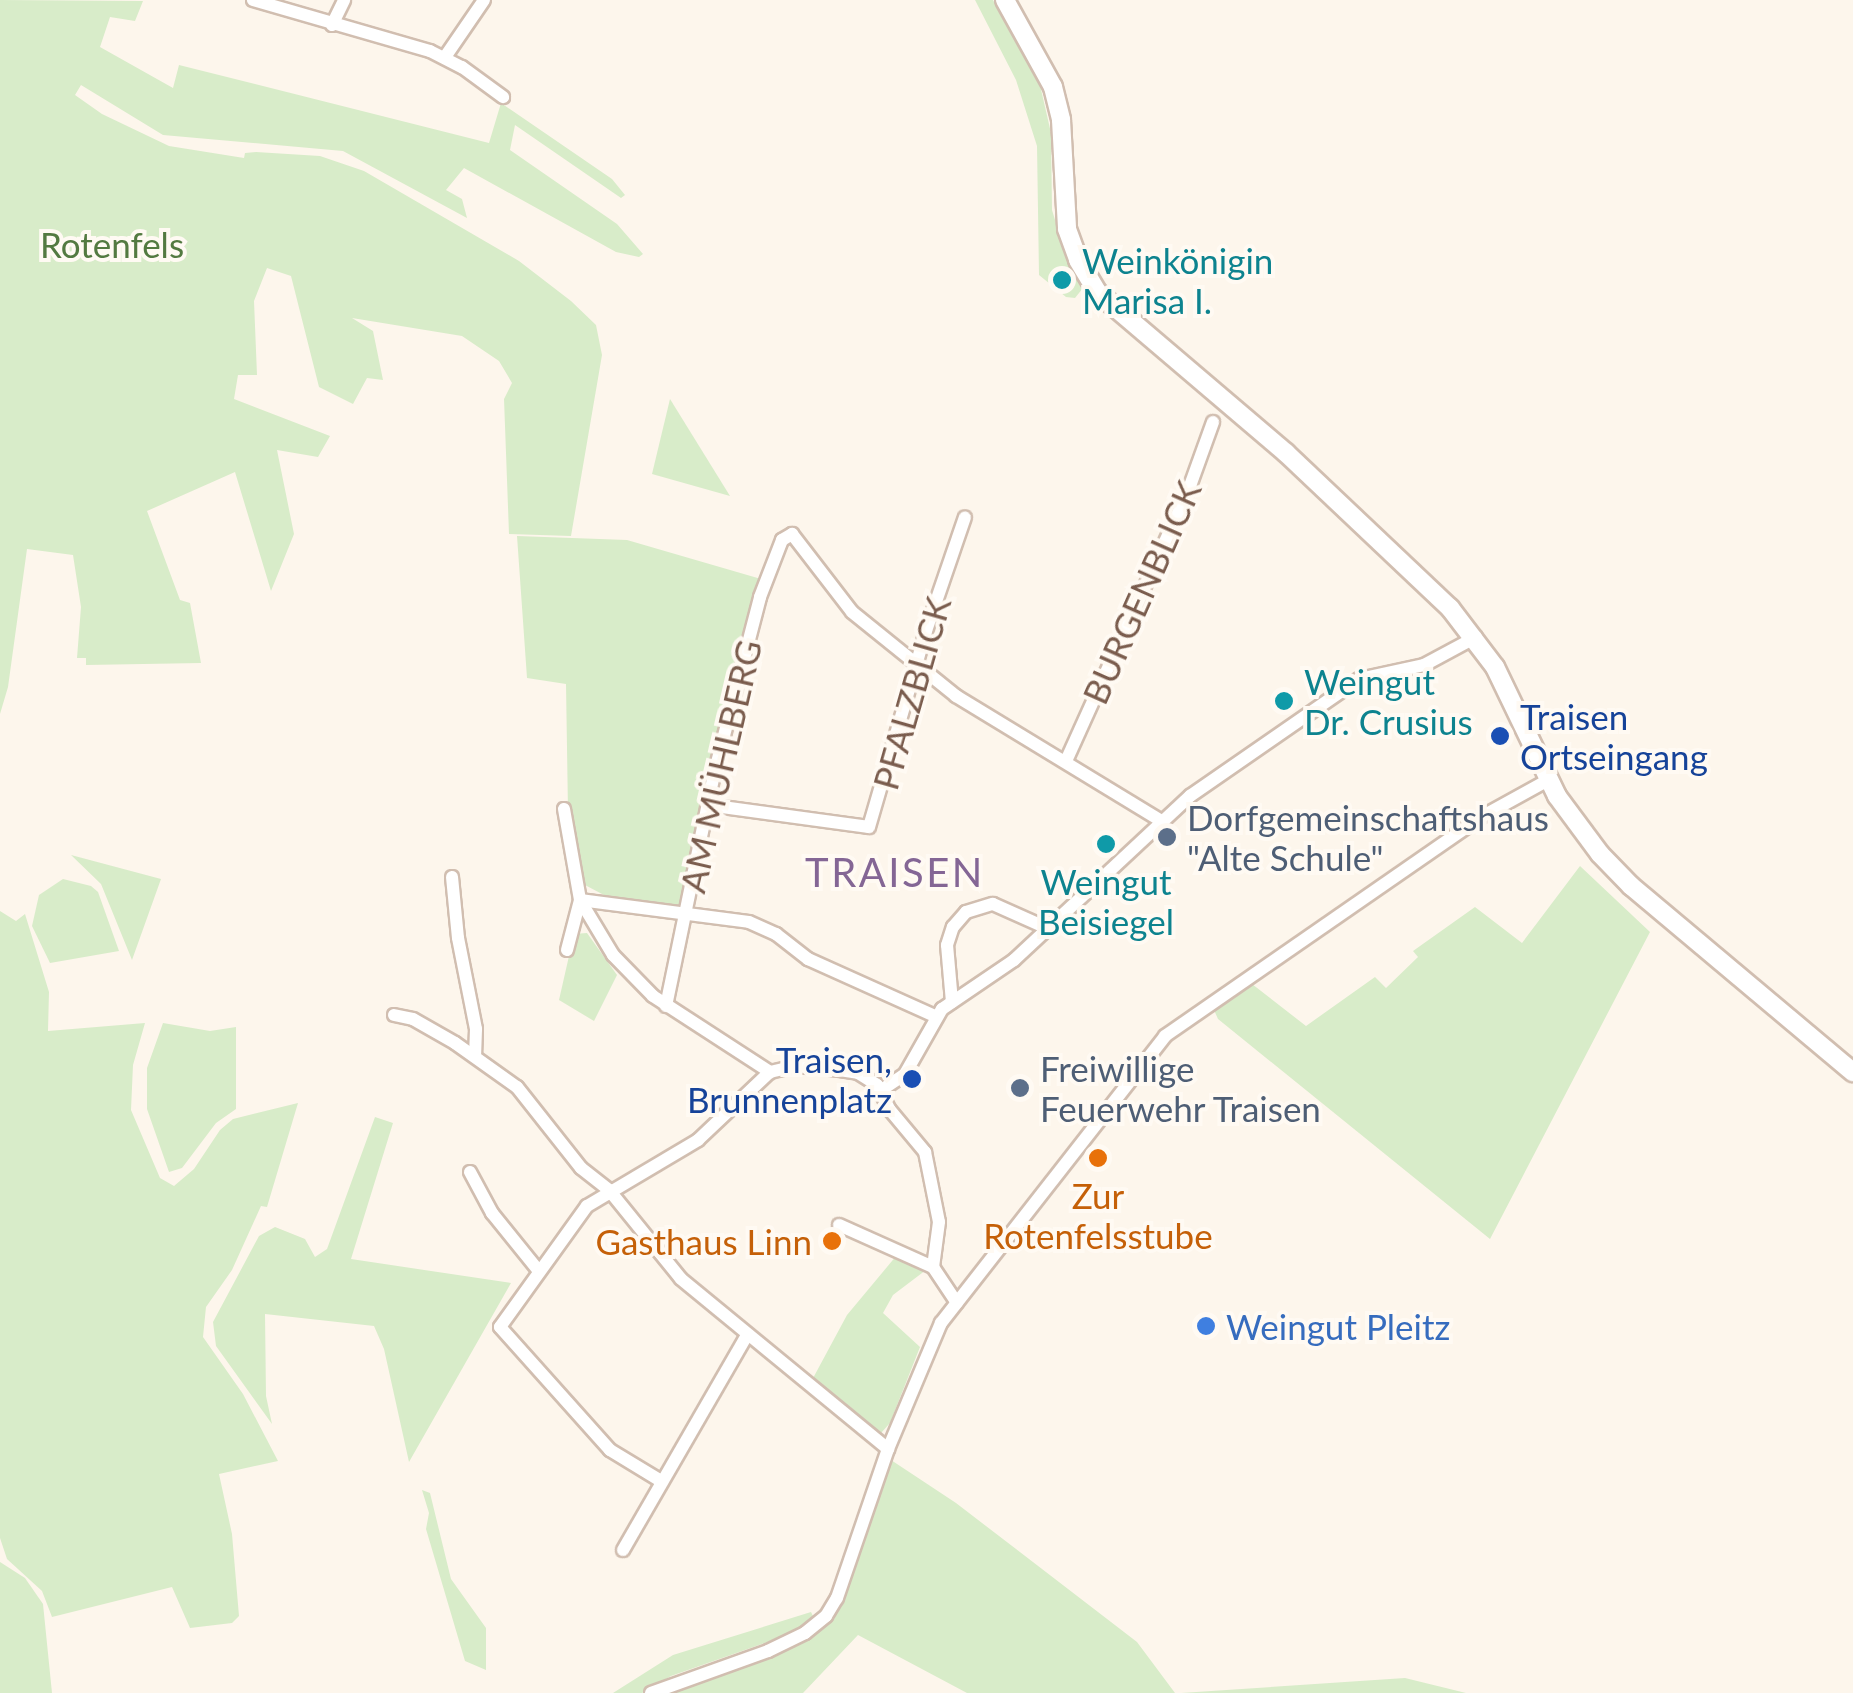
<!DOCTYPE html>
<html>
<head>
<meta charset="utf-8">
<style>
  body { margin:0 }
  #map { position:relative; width:1853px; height:1693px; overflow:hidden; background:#fdf6ec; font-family:Lato,sans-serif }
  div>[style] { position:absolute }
  .green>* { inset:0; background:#d8ecc9 }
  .roads { filter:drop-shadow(2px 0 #d1beb0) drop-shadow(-2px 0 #d1beb0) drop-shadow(0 2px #d1beb0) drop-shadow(0 -2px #d1beb0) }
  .street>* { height:12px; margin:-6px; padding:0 6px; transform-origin:6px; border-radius:6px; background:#fff }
  .secondary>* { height:18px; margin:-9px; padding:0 9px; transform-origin:9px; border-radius:9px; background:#fff }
  .dots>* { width:28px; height:28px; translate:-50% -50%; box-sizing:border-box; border:5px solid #fffaf3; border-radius:50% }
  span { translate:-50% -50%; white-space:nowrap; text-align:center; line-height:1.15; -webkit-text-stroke:8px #fffaf3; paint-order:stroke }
  .park-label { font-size:35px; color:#537a41 }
  .culture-label { font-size:35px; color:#0d838f }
  .left { translate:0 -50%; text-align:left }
  .street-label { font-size:35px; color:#7a5c4d }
  .transit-label { font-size:35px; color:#164399 }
  .right { translate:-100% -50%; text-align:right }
  .service-label { font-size:35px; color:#4e5e75 }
  .food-label { font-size:35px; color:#c56008 }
  .shop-label { font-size:35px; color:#366cbe }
  .quarter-label { font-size:40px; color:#846695; letter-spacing:2.5px }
</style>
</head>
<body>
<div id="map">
  <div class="green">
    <i style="clip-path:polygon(0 0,143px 1px,135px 21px,110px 17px,100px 47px,173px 88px,179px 65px,489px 143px,501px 103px,612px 179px,625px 195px,621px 198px,515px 125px,510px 150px,617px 224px,643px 254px,639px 257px,616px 252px,464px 168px,446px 190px,462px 199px,467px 218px,343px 151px,163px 135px,81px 85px,75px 95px,102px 114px,169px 146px,244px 158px,245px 153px,256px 152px,320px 156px,364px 171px,519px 261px,571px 301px,596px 325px,602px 355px,571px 536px,509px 534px,504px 399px,512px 383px,499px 361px,462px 336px,352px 318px,373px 331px,383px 380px,367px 378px,353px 404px,319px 387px,291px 276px,267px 268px,254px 301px,257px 375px,238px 375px,234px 399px,330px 436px,318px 457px,277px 450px,294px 534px,271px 591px,235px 472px,147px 511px,180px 600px,190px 603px,201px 663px,86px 665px,86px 658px,77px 658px,81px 607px,73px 555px,27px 549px,8px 687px,0 714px)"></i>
    <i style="clip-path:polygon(975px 0,993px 0,1040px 85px,1051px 133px,1052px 210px,1068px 263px,1083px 288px,1075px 298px,1066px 297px,1039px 275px,1037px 146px,1016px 80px)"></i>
    <i style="clip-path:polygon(670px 399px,730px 496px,652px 474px)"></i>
    <i style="clip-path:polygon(517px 536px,627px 540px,761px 579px,679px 905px,604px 895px,583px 884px,568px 812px,566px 684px,527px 678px)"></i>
    <i style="clip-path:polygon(71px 855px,161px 879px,132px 960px,101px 884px)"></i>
    <i style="clip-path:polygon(1580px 866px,1650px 932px,1490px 1239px,1218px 1019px,1214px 1010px,1252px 984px,1306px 1026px,1375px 977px,1386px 988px,1418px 957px,1413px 951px,1475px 907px,1522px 943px)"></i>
    <i style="clip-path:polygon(63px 879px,91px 886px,98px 892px,119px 951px,50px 963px,32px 926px,39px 895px)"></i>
    <i style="clip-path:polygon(0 911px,16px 921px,25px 914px,49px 992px,48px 1031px,145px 1023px,133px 1065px,131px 1110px,160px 1178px,174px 1186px,194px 1169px,220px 1130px,233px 1119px,298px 1103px,267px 1207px,261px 1206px,232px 1270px,206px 1307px,203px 1337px,243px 1394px,278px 1461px,219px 1474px,232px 1534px,239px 1616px,232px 1623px,190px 1628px,172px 1587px,52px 1617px,42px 1591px,7px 1559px,0 1538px)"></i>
    <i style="clip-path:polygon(587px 933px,617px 975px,594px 1021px,559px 1000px,574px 934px)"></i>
    <i style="clip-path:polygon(163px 1023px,210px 1031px,236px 1027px,236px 1109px,216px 1123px,182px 1168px,169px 1172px,147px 1109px,147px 1068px)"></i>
    <i style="clip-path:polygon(375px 1117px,393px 1123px,351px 1259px,511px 1283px,409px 1462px,384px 1349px,374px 1326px,265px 1314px,266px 1396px,272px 1424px,216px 1346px,213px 1322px,259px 1236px,275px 1227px,305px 1239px,315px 1257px,327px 1249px)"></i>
    <i style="clip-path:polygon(897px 1255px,926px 1270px,893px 1295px,883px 1313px,920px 1347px,890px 1423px,881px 1433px,812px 1380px,847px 1315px)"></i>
    <i style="clip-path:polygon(891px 1460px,956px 1503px,1137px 1642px,1175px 1693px,967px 1693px,858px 1635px,803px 1693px,664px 1693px,804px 1642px,834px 1619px)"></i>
    <i style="clip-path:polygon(422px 1490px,430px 1493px,451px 1579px,486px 1628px,486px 1670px,465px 1661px,426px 1529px,429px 1513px)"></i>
    <i style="clip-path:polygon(0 1562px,25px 1578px,43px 1604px,52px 1693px,0 1693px)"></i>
    <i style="clip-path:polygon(811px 1612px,814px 1618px,798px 1629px,765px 1643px,671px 1676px,642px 1693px,613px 1693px,673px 1655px)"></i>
    <i style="clip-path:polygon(1405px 1678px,1466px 1693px,1181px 1693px)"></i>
  </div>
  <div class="roads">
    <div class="street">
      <i style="left:253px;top:0;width:184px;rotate:16.1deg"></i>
      <i style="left:430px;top:51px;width:36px;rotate:27deg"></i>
      <i style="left:462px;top:67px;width:51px;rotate:36.2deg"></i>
      <i style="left:332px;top:25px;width:28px;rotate:-64deg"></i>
      <i style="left:445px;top:57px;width:69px;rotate:-55.6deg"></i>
      <i style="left:1066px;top:761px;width:302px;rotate:-65.7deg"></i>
      <i style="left:1190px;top:486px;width:68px;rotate:-70.2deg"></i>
      <i style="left:708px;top:805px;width:162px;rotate:7.8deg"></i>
      <i style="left:869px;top:827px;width:204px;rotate:-73.8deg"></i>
      <i style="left:926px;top:631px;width:120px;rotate:-71.1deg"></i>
      <i style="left:564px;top:809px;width:92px;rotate:80deg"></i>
      <i style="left:580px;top:900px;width:64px;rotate:59deg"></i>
      <i style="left:613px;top:955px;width:57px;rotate:45.7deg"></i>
      <i style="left:653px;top:996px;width:140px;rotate:33deg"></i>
      <i style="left:452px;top:877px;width:61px;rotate:84.4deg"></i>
      <i style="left:458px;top:938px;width:93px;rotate:78.8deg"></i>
      <i style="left:476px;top:1029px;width:26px;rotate:92deg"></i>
      <i style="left:580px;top:900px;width:170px;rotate:7.4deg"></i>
      <i style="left:749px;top:922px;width:30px;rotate:24deg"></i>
      <i style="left:776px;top:934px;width:41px;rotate:38deg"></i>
      <i style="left:808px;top:959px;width:139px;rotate:24.2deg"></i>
      <i style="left:567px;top:950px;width:52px;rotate:-75.4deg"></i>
      <i style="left:952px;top:1002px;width:57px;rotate:-95deg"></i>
      <i style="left:947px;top:945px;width:19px;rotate:-72deg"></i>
      <i style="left:953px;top:927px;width:20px;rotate:-49deg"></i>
      <i style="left:966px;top:912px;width:28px;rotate:-17deg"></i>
      <i style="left:993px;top:904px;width:59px;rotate:24deg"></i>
      <i style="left:666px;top:1006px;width:237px;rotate:-78.3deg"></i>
      <i style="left:714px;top:774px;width:183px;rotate:-75.4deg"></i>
      <i style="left:760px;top:597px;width:61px;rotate:-68.9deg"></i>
      <i style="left:782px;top:540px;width:12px;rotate:-31deg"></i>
      <i style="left:792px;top:534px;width:98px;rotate:52.4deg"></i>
      <i style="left:852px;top:612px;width:134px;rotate:38.9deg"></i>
      <i style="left:956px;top:696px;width:239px;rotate:31.3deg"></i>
      <i style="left:394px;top:1015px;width:19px;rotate:12deg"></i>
      <i style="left:413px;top:1019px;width:48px;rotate:29.7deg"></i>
      <i style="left:455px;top:1043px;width:76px;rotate:35.4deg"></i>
      <i style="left:517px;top:1087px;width:103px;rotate:51.7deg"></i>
      <i style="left:581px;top:1168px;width:36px;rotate:38deg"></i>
      <i style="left:609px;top:1190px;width:114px;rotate:51deg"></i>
      <i style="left:681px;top:1279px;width:268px;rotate:39.4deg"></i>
      <i style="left:880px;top:1091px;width:30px;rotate:-34deg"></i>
      <i style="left:905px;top:1074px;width:75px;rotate:-60.4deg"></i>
      <i style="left:942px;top:1009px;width:87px;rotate:-34.2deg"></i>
      <i style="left:1014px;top:960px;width:241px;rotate:-43deg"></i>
      <i style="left:1190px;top:796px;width:206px;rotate:-34.7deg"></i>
      <i style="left:1359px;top:679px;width:66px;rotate:-12.2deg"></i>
      <i style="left:1424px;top:665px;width:59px;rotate:-28.3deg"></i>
      <i style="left:470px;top:1172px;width:47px;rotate:61.8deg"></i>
      <i style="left:492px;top:1213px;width:73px;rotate:51.1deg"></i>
      <i style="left:839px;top:1225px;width:103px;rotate:24.1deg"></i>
      <i style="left:661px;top:1481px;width:60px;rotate:-148.7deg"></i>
      <i style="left:610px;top:1450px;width:165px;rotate:-131.8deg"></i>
      <i style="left:500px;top:1327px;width:149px;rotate:-54.3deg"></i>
      <i style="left:587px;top:1206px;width:129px;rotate:-30.7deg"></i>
      <i style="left:698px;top:1140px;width:99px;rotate:-43.4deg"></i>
      <i style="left:770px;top:1072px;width:26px;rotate:-13deg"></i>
      <i style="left:795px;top:1066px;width:38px;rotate:5deg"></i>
      <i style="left:833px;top:1069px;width:25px;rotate:9deg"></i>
      <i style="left:858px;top:1073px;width:22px;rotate:32deg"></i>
      <i style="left:877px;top:1085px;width:28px;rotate:63deg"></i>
      <i style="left:890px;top:1110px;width:55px;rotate:50.2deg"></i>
      <i style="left:925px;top:1152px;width:71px;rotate:78.7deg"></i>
      <i style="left:939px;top:1222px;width:45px;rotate:97.6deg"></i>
      <i style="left:933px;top:1267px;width:43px;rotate:56.3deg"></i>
      <i style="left:623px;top:1550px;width:248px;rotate:-60deg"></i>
      <i style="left:651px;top:1693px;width:124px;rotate:-19.7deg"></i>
      <i style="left:768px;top:1651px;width:41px;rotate:-25.9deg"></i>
      <i style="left:805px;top:1633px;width:27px;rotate:-39deg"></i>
      <i style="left:826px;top:1616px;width:21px;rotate:-59deg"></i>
      <i style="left:837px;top:1598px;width:157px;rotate:-71.1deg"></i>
      <i style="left:888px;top:1449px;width:137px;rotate:-67.2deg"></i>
      <i style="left:941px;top:1323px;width:364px;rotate:-52deg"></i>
      <i style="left:1165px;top:1036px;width:384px;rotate:-34.7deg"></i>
      <i style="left:1481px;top:817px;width:77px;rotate:-28.9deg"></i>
    </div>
    <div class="secondary">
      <i style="left:1005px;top:0;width:99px;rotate:61.1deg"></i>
      <i style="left:1053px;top:87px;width:34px;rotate:76deg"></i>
      <i style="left:1061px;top:120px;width:109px;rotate:86.8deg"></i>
      <i style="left:1067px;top:229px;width:33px;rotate:70deg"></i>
      <i style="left:1078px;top:260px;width:37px;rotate:59deg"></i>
      <i style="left:1097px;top:292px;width:248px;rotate:40.4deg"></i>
      <i style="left:1286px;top:453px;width:226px;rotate:43.4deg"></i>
      <i style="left:1450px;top:608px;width:74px;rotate:52.7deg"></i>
      <i style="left:1495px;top:667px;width:143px;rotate:64.3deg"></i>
      <i style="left:1557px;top:796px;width:72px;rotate:53.4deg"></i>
      <i style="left:1600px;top:854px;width:45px;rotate:45.9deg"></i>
      <i style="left:1631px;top:886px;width:290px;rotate:40deg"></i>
    </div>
  </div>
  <div class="dots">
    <i style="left:1062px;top:280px;background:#0f9aa8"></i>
    <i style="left:1284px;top:701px;background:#0f9aa8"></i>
    <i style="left:1500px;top:736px;background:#1a4fb4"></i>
    <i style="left:1167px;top:837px;background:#5c6f8a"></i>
    <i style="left:1106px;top:844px;background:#0f9aa8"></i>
    <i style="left:912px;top:1079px;background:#1a4fb4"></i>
    <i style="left:1020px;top:1088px;background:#5c6f8a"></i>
    <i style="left:1098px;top:1158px;background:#e8710a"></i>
    <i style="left:832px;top:1241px;background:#e8710a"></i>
    <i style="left:1206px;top:1326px;background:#3f7fe0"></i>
  </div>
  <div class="park-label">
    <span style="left:112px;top:244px">Rotenfels</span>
  </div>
  <div class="culture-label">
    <span class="left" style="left:1082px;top:280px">Weinkönigin<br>Marisa I.</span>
    <span class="left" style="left:1304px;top:701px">Weingut<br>Dr. Crusius</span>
    <span style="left:1106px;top:901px">Weingut<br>Beisiegel</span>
  </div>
  <div class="street-label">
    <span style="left:1141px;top:592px;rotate:-66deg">BURGENBLICK</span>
    <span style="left:911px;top:693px;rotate:-74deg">PFALZBLICK</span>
    <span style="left:720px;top:766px;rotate:-77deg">AM MÜHLBERG</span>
  </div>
  <div class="transit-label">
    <span class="left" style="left:1520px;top:736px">Traisen<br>Ortseingang</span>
    <span class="right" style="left:892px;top:1079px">Traisen,<br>Brunnenplatz</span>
  </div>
  <div class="service-label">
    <span class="left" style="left:1187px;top:837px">Dorfgemeinschaftshaus<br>"Alte Schule"</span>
    <span class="left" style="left:1040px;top:1088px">Freiwillige<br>Feuerwehr Traisen</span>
  </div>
  <div class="food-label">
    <span style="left:1098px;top:1215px">Zur<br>Rotenfelsstube</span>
    <span class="right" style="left:812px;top:1241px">Gasthaus Linn</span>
  </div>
  <div class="shop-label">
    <span class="left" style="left:1226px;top:1326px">Weingut Pleitz</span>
  </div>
  <div class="quarter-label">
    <span style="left:895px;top:872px">TRAISEN</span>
  </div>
</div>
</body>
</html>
